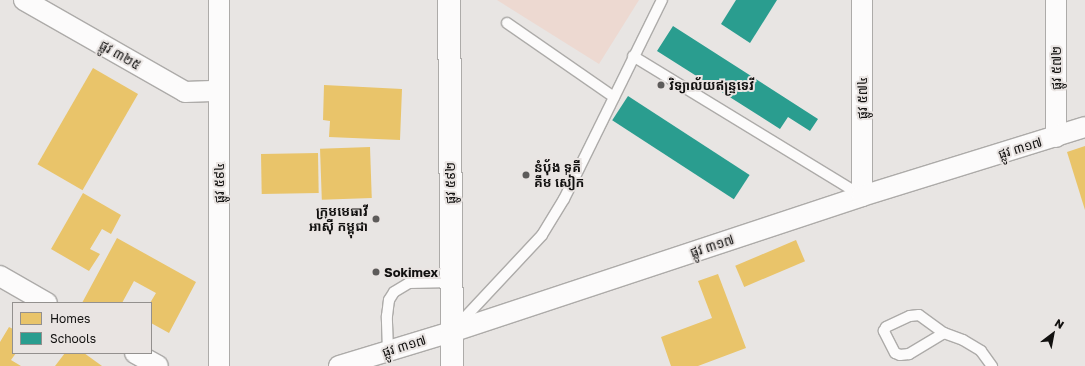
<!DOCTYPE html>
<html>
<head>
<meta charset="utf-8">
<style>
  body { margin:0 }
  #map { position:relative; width:1085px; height:366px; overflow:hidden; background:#e8e5e3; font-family:"Golos Text","Noto Sans Khmer",sans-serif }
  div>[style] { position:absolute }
  .green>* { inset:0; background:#edd9d1 }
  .homes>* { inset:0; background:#e9c46a; transform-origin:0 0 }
  .schools>* { inset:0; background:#2a9d8f; transform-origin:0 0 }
  .roads { filter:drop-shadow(1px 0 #adaba9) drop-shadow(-1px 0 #adaba9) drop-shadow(0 1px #adaba9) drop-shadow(0 -1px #adaba9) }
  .lane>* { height:10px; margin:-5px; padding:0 5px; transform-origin:5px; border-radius:5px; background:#fcfbfb }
  .street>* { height:20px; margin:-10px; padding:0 10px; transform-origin:10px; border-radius:10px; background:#fcfbfb }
  .secondary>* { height:22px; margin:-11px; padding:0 11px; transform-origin:11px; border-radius:11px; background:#fcfbfb }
  .dots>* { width:11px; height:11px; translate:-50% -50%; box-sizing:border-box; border:2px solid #e9e4e2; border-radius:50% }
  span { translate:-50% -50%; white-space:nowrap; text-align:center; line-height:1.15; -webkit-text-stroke:4px #e9e4e2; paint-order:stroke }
  .street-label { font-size:13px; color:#121110 }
  .poi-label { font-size:13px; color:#121110; font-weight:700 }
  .left { translate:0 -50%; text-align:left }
  .right { translate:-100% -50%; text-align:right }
  .legend { position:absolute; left:12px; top:302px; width:140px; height:52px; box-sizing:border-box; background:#e9e4e2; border:1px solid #93908e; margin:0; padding:5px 7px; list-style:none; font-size:12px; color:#121110 }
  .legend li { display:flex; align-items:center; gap:8px; height:20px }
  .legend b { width:20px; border:1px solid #93908e }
  .north { position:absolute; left:1033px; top:314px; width:40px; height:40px; -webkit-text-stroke:3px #e9e4e2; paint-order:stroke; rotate:32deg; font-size:11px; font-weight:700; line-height:16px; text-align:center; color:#121110 }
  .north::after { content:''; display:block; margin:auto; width:14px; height:18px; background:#121110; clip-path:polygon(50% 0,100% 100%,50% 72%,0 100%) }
</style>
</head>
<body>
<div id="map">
  <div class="green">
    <i style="clip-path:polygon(497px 0,639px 0,599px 64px)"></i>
  </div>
  <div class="homes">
    <i style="left:93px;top:68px;width:52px;height:111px;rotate:30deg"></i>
    <i style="clip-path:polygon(324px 85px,402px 89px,400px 140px,329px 137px,330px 121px,323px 120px)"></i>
    <i style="clip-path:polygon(1085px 146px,1085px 210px,1067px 152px)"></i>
    <i style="left:370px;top:147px;width:51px;height:50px;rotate:88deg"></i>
    <i style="left:318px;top:153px;width:40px;height:57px;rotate:89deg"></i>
    <i style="clip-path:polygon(83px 193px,121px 215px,111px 234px,102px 229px,90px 249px,100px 254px,89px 271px,51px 249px)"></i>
    <i style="clip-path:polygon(117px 238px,196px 282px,169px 333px,151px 323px,150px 303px,156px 293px,134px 281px,122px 303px,82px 303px)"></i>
    <i style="left:796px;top:240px;width:23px;height:66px;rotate:67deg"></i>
    <i style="clip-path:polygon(718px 274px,746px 348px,698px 366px,671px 366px,661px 337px,712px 318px,698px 281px)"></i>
    <i style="clip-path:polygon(9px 327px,13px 329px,13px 353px,16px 353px,11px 360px,21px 366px,0 366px,0 342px)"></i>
    <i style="clip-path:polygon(65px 353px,84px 353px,102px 366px,55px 366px)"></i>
  </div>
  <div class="schools">
    <i style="clip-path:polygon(736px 0,777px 0,750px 43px,721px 24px)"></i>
    <i style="clip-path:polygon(673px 26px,818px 119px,810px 131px,788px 117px,780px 129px,657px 51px)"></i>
    <i style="left:628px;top:96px;width:145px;height:29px;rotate:33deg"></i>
  </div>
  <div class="roads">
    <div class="lane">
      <i style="left:507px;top:23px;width:130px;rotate:34.7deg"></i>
      <i style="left:633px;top:56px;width:268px;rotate:31.4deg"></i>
      <i style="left:456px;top:327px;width:126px;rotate:-46.9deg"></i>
      <i style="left:542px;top:235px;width:42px;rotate:-58.6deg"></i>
      <i style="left:564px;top:199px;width:222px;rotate:-63.8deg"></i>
      <i style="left:944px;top:333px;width:41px;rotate:149deg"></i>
      <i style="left:909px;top:354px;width:9px;rotate:174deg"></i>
      <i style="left:900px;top:355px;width:5px;rotate:-158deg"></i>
      <i style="left:895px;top:353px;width:25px;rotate:-117deg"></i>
      <i style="left:884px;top:331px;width:4px;rotate:-63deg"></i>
      <i style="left:886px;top:327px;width:26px;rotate:-25deg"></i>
      <i style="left:910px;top:316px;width:9px;rotate:-6deg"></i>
      <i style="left:919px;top:315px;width:31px;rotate:36deg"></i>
      <i style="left:944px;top:333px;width:20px;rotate:20deg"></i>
      <i style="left:963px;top:340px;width:21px;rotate:31deg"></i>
      <i style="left:981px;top:351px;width:19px;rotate:54deg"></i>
      <i style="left:388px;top:351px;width:35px;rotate:-92deg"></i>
      <i style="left:387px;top:316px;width:16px;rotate:-83deg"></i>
      <i style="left:389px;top:300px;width:9px;rotate:-58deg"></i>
      <i style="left:394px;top:292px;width:17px;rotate:-31deg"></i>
      <i style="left:409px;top:283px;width:42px;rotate:-1.4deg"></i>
    </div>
    <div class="street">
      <i style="left:24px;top:0;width:185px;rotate:29.7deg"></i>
      <i style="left:185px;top:92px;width:34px;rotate:-2deg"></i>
      <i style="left:219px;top:0;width:366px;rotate:90deg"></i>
      <i style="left:862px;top:0;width:196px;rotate:90deg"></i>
      <i style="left:1056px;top:0;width:137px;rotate:90deg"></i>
      <i style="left:0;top:276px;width:54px;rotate:29.9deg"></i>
      <i style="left:135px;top:353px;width:26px;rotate:29deg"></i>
      <i style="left:339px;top:366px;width:117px;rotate:-16.9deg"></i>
      <i style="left:451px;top:332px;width:433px;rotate:-18.3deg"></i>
      <i style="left:862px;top:196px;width:233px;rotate:-17.2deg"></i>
    </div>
    <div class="secondary">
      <i style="left:449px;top:0;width:366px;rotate:89.5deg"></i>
    </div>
  </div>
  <div class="dots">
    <i style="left:661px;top:85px;background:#5d5b5a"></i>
    <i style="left:526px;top:175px;background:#5d5b5a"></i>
    <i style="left:376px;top:219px;background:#5d5b5a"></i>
    <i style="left:376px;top:272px;background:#5d5b5a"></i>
  </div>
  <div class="street-label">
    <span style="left:120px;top:55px;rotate:30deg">ផ្លូវ ៣២៥</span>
    <span style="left:1056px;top:68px;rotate:-90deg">ផ្លូវ ៥៧២</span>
    <span style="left:862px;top:98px;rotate:-90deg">ផ្លូវ ៥៧៤</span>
    <span style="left:1020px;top:148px;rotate:-17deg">ផ្លូវ ៣១៧</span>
    <span style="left:219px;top:183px;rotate:-90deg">ផ្លូវ ៥៩៤</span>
    <span style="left:450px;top:183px;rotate:-90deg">ផ្លូវ ៥៩២</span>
    <span style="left:712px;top:246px;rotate:-18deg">ផ្លូវ ៣១៧</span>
    <span style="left:404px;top:346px;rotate:-17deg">ផ្លូវ ៣១៧</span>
  </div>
  <div class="poi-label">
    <span class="left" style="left:669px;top:85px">វិទ្យាល័យឥន្រ្ទទេវី</span>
    <span class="left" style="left:534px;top:175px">នំប៉័ង ទួគី<br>គឹម សៀក</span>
    <span class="right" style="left:368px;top:219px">ក្រុមមេធាវី<br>អាស៊ី កម្ពុជា</span>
    <span class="left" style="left:384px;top:272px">Sokimex</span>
  </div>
  <ul class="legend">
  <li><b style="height:11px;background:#e9c46a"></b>Homes</li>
  <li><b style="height:11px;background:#2a9d8f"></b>Schools</li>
  </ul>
  <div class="north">N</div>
</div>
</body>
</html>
